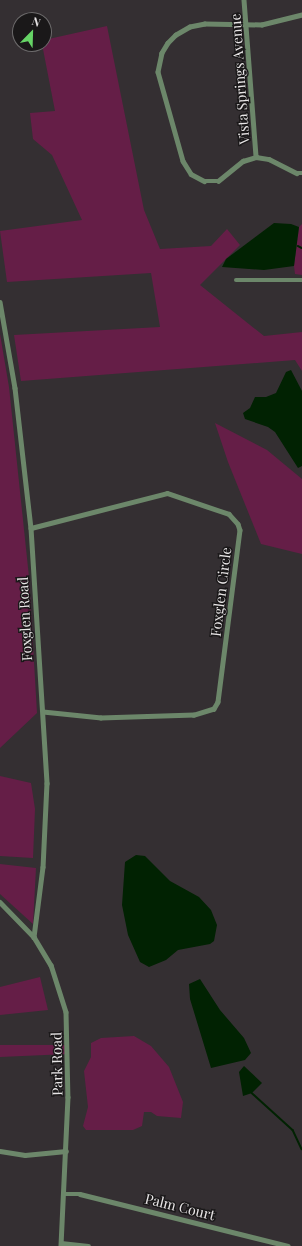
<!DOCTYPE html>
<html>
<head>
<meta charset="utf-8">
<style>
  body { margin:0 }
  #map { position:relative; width:302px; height:1246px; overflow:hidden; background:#342f32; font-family:"Playfair Display",serif }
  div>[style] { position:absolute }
  .green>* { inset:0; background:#651e47 }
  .water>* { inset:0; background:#012202 }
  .stream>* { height:1.5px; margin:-0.75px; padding:0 0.75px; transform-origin:0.75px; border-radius:0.75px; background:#012202 }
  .minor>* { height:4.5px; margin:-2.25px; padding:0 2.25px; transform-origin:2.25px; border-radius:2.25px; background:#6c876a }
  span { translate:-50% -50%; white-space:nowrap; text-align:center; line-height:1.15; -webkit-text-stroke:3px #1a1819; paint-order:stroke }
  .street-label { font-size:14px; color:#e8e5e6 }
  .north { position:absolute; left:12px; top:12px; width:40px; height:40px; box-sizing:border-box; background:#1a1819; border:1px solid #6c6a6b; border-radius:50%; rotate:23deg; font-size:11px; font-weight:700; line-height:16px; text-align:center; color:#e8e5e6 }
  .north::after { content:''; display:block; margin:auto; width:14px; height:18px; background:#66d466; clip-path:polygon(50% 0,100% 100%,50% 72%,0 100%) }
</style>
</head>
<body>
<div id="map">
  <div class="green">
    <i style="clip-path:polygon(107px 26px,144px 210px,160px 249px,211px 246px,227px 229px,240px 245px,200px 285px,264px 336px,302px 332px,302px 371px,295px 360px,21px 381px,14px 335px,160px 327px,151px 273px,7px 282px,0 231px,82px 220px,52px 155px,33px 139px,30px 113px,55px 111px,42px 44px,44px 44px,44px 40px)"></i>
    <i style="clip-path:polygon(302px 224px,302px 275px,295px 274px,294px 266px,299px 227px)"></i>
    <i style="clip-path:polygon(0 334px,9px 387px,29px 577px,37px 713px,0 748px)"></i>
    <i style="clip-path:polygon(215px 423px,267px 450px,302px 479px,302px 554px,261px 544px,228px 462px)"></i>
    <i style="clip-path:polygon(0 776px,31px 783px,35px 809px,33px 858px,0 856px)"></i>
    <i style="clip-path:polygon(0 864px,36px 868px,33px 924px,0 894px)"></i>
    <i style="clip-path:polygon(40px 977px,48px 1010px,0 1015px,0 987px)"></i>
    <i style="clip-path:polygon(134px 1036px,151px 1046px,169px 1067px,183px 1102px,181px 1118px,157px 1116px,151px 1112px,144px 1112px,142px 1126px,133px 1130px,86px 1130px,83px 1126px,88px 1107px,84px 1071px,91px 1057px,91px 1043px,101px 1038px)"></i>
    <i style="clip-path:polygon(0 1045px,68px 1045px,68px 1054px,0 1057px)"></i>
  </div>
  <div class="water">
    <i style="clip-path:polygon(274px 223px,291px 224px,299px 227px,294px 266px,264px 270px,222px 267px,226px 259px)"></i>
    <i style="clip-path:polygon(291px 370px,302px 391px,302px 466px,298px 468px,275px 432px,268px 427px,245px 419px,243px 413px,250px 408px,255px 397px,266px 397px,276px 393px,286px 372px)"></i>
    <i style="clip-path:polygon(136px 855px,145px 856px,170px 881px,199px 897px,211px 910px,217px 925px,214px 941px,210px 944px,178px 950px,166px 960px,149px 967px,140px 962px,128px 935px,122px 905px,125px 862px)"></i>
    <i style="clip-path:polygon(200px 979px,220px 1010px,244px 1038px,251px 1053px,245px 1060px,211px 1068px,190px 999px,189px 984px)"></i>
    <i style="clip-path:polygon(244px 1066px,262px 1083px,252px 1093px,243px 1096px,239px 1072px)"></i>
  </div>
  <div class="stream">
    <i style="left:298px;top:246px;width:4px;rotate:27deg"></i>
    <i style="left:252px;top:1093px;width:55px;rotate:42.1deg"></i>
    <i style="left:293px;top:1130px;width:21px;rotate:65deg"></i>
  </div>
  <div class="minor">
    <i style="left:244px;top:0;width:157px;rotate:85.6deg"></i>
    <i style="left:302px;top:15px;width:41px;rotate:166deg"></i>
    <i style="left:262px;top:25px;width:57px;rotate:-179deg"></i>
    <i style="left:205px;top:24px;width:15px;rotate:169deg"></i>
    <i style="left:190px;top:27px;width:16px;rotate:150deg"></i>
    <i style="left:176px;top:35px;width:11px;rotate:135deg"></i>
    <i style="left:168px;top:43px;width:12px;rotate:121deg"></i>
    <i style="left:162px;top:53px;width:19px;rotate:102deg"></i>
    <i style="left:158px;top:72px;width:92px;rotate:74.3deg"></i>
    <i style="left:183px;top:161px;width:15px;rotate:58deg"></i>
    <i style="left:191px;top:174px;width:15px;rotate:28deg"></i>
    <i style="left:204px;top:181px;width:14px"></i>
    <i style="left:218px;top:181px;width:32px;rotate:-39deg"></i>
    <i style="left:243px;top:161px;width:14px;rotate:-17deg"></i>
    <i style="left:256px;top:157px;width:13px;rotate:9deg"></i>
    <i style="left:269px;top:159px;width:31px;rotate:27deg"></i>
    <i style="left:297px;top:173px;width:5px"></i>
    <i style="left:236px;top:280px;width:66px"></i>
    <i style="left:0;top:302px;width:87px;rotate:80.1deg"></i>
    <i style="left:15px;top:388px;width:141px;rotate:83.5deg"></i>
    <i style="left:31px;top:528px;width:256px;rotate:86.4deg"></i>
    <i style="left:47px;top:783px;width:84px;rotate:92.7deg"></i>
    <i style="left:43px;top:867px;width:71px;rotate:97.3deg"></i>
    <i style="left:31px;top:528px;width:140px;rotate:-14.4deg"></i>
    <i style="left:167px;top:493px;width:65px;rotate:18.7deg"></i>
    <i style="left:229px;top:514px;width:13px;rotate:48deg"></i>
    <i style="left:238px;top:524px;width:6px;rotate:72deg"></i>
    <i style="left:240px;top:530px;width:173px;rotate:97.3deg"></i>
    <i style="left:218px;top:702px;width:8px;rotate:120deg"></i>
    <i style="left:214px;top:709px;width:21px;rotate:163deg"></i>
    <i style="left:194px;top:715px;width:93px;rotate:178.2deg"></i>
    <i style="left:101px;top:718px;width:58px;rotate:-174.1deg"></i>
    <i style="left:0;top:902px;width:49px;rotate:45.8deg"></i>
    <i style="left:34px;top:937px;width:33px;rotate:59deg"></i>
    <i style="left:51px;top:965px;width:49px;rotate:72.3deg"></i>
    <i style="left:66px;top:1012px;width:85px;rotate:88.7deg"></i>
    <i style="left:68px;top:1097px;width:149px;rotate:92.7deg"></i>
    <i style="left:0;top:1151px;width:25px;rotate:9deg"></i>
    <i style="left:25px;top:1155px;width:41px;rotate:-5.6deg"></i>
    <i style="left:65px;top:1194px;width:15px"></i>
    <i style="left:80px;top:1194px;width:214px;rotate:14deg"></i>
    <i style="left:61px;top:1243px;width:27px;rotate:6deg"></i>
  </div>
  <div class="street-label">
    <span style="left:240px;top:79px;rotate:-94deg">Vista Springs Avenue</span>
    <span style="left:221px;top:592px;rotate:-83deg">Foxglen Circle</span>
    <span style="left:25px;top:619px;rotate:-93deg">Foxglen Road</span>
    <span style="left:57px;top:1064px;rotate:-91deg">Park Road</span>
    <span style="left:180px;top:1207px;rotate:14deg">Palm Court</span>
  </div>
  <div class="north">N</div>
</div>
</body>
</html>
